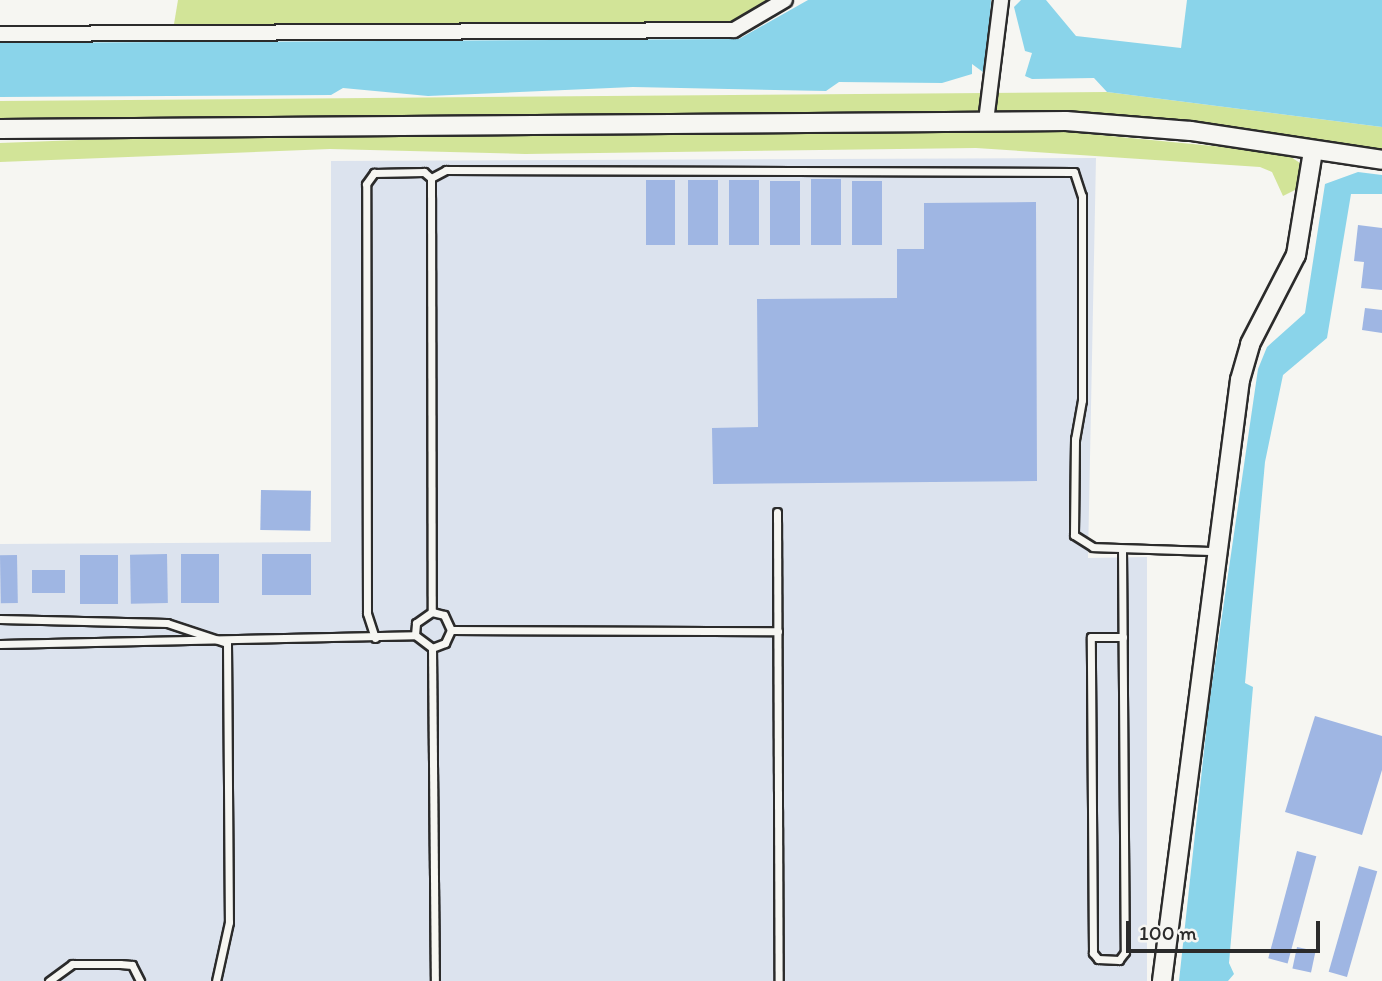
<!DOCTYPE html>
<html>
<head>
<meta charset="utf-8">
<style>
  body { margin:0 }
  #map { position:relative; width:1382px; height:981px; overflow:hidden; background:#f6f6f2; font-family:Itim,sans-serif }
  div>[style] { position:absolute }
  .built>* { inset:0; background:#dce3ee }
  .green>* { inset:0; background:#d2e498 }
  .water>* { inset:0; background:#8ad4ea }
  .building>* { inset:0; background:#9fb6e3; transform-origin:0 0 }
  .roads { filter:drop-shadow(2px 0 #2b2b2b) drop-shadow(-2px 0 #2b2b2b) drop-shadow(0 2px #2b2b2b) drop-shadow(0 -2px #2b2b2b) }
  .service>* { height:7px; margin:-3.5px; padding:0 3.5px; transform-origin:3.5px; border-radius:3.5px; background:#f6f6f2 }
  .minor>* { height:14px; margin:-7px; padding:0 7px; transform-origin:7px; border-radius:7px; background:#f6f6f2 }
  .tertiary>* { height:18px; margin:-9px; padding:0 9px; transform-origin:9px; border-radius:9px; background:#f6f6f2 }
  span { translate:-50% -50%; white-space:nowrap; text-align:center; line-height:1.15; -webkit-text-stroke:5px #f6f6f2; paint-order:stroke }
  .scale { position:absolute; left:1126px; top:921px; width:194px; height:32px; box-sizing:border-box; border:4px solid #2b2b2b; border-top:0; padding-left:9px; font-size:21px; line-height:24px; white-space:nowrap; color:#2b2b2b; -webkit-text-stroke:5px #f6f6f2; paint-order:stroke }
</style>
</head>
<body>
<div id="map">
  <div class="built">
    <i style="clip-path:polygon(1096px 158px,1088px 558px,1147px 557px,1147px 981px,0 981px,0 544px,331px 542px,331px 161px)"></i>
  </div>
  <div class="green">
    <i style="clip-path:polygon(178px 0,777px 0,733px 26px,173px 30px)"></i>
    <i style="clip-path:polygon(1107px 92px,1382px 127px,1382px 153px,982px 114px,0 124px,0 101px)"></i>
    <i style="clip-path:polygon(1038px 129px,1285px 153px,1303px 165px,1299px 188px,1283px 196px,1272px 172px,1260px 167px,976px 148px,525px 154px,330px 149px,0 162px,0 143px,265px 133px)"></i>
  </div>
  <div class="water">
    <i style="clip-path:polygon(808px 0,991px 0,987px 75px,972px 64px,972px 74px,942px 83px,839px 82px,826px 91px,633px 87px,428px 96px,343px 88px,331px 95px,0 97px,0 43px,739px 39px)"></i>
    <i style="clip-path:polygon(1021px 0,1046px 0,1076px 36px,1181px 48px,1187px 0,1382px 0,1382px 127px,1107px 92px,1094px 78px,1032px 79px,1025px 76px,1032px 53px,1025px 51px,1014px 7px)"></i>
    <i style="clip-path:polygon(1358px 172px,1382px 175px,1382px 194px,1351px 194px,1327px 338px,1283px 375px,1265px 462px,1245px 683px,1253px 687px,1229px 963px,1234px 974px,1228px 981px,1179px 981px,1209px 705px,1258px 369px,1267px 347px,1305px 313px,1325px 184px)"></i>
  </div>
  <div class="building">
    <i style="left:841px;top:179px;width:66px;height:30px;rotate:90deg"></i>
    <i style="left:646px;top:180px;width:29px;height:65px"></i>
    <i style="left:718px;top:180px;width:65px;height:30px;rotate:90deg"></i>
    <i style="left:729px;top:180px;width:30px;height:65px"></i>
    <i style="left:770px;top:181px;width:30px;height:64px"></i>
    <i style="left:852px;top:181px;width:30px;height:64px"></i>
    <i style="clip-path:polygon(1036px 202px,1037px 481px,713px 484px,712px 428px,758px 427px,757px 299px,897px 298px,897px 249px,924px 249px,924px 203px)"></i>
    <i style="clip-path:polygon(1358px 225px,1382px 228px,1382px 290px,1361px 288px,1364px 262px,1354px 261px)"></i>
    <i style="clip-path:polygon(1365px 308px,1382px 310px,1382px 333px,1362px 330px)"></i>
    <i style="left:261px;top:490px;width:50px;height:40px;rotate:1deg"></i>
    <i style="left:167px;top:554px;width:49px;height:37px;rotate:89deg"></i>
    <i style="left:219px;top:554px;width:49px;height:38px;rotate:90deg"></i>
    <i style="left:262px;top:554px;width:49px;height:41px"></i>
    <i style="left:17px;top:555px;width:48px;height:17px;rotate:89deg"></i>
    <i style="left:80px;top:555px;width:38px;height:49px"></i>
    <i style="left:32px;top:570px;width:33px;height:23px"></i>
    <i style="clip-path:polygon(1315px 716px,1382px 736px,1382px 770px,1362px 835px,1285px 812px)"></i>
    <i style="left:1297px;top:851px;width:20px;height:111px;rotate:15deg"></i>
    <i style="left:1359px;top:866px;width:19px;height:110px;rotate:16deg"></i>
    <i style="left:1297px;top:947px;width:19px;height:22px;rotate:12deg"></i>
  </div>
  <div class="roads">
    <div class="service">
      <i style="left:431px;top:178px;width:434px;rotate:89.9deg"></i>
      <i style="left:777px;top:512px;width:469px;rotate:89.8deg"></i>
      <i style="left:1122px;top:549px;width:403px;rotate:89.6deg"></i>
      <i style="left:1125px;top:952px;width:10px;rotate:127deg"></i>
      <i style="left:1119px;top:960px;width:21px;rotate:-177deg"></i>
      <i style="left:1098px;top:959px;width:8px;rotate:-130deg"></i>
      <i style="left:1093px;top:953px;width:316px;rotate:-90.4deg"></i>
      <i style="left:1091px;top:637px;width:32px"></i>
      <i style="left:0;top:619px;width:167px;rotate:1.4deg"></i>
      <i style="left:167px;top:623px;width:63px;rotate:18.4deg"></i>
      <i style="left:227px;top:643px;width:279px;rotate:89.6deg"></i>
      <i style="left:229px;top:922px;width:60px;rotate:102.4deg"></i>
      <i style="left:415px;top:635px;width:12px;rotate:-85deg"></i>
      <i style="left:416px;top:623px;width:19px;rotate:-35deg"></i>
      <i style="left:432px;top:612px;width:12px;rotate:14deg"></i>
      <i style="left:444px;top:615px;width:17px;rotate:65deg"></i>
      <i style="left:375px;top:638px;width:26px;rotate:-108deg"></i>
      <i style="left:367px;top:613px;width:429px;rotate:-90.1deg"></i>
      <i style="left:366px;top:184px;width:14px;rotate:-54deg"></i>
      <i style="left:374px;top:173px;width:50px;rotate:-1.1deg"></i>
      <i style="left:424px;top:172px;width:9px;rotate:41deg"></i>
      <i style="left:431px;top:178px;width:17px;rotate:-28deg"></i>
      <i style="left:446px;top:170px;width:628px;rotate:0.18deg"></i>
      <i style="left:1074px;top:172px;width:25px;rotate:72deg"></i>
      <i style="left:1082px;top:196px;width:204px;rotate:90deg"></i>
      <i style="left:1082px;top:400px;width:40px;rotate:100deg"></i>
      <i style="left:1075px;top:439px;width:96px;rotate:90.6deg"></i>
      <i style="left:1074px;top:535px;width:22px;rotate:32deg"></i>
      <i style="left:1093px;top:547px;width:121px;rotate:1.9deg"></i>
      <i style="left:0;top:644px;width:415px;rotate:-1.2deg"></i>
      <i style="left:415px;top:635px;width:21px;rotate:37deg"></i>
      <i style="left:432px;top:648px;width:14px;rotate:-21deg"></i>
      <i style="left:445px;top:643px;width:14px;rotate:-65deg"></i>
      <i style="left:451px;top:630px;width:327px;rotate:0.2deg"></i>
      <i style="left:432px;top:648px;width:333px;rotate:89.5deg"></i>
      <i style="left:49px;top:981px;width:29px;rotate:-36deg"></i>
      <i style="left:72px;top:964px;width:48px"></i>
      <i style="left:120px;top:964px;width:12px;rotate:5deg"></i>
      <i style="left:132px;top:965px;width:18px;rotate:63deg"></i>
    </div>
    <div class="minor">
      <i style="left:0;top:34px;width:734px;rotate:-0.31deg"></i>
      <i style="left:734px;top:30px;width:59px;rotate:-30.5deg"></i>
      <i style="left:986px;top:121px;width:122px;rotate:-82.9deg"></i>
    </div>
    <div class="tertiary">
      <i style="left:0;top:129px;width:1066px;rotate:-0.43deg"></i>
      <i style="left:1066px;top:121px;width:125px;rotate:4.6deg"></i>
      <i style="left:1191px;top:131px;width:193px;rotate:8.6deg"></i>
      <i style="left:1162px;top:981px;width:606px;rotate:-82.61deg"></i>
      <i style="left:1240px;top:380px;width:37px;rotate:-74deg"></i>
      <i style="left:1250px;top:344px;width:100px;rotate:-62.7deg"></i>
      <i style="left:1296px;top:255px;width:105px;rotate:-80.7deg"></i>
    </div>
  </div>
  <div class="scale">100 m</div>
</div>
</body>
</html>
